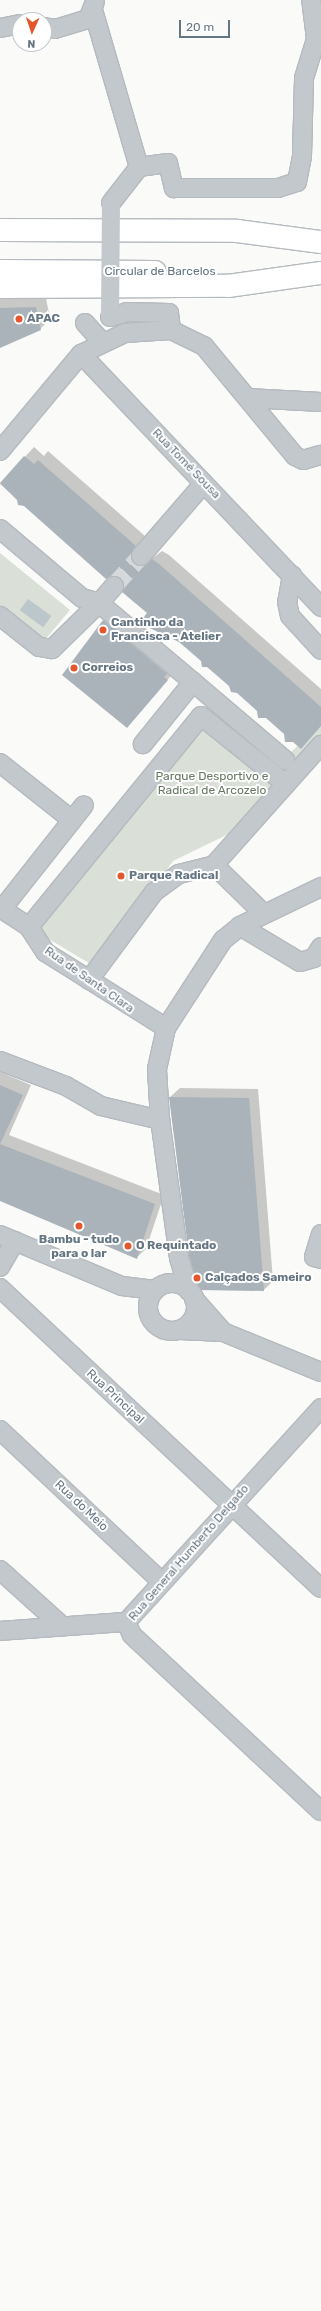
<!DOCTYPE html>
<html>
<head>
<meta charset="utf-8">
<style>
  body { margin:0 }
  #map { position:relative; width:321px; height:2311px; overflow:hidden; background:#fafaf8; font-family:Rubik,sans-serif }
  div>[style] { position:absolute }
  .green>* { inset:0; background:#dadfd7 }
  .water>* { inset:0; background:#bbc7cb; transform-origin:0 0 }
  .shadow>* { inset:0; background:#0003 }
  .building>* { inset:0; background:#aab3b9 }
  .minor-tunnel>* { height:18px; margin-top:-9px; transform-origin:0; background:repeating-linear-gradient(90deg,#d5d9db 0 18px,transparent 0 27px) }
  .roads { filter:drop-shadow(1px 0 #b5babe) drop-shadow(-1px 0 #b5babe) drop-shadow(0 1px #b5babe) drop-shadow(0 -1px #b5babe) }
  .minor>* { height:18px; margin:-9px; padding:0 9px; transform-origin:9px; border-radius:9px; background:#c3c8cc }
  .minor>.ring { margin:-9px; padding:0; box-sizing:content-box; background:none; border:18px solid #c3c8cc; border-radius:50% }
  .major>* { height:22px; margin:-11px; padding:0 11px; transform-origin:11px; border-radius:11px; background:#fff }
  .minor-bridge>* { height:18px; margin:-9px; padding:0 9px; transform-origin:9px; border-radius:9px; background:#c3c8cc }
  .dots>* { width:11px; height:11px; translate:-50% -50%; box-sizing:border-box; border:2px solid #fff; border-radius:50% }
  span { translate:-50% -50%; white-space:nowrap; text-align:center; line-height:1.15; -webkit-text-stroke:4px #fff; paint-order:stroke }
  .street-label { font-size:12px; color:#657683 }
  .poi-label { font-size:12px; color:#657683; font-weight:700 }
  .left { translate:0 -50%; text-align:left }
  .park-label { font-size:12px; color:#687a64 }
  .north { position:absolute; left:12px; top:12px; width:40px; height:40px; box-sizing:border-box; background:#fff; border:1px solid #c1c8cd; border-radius:50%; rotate:183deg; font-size:11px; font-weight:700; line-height:16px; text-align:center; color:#657683 }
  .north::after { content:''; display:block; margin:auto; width:14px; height:18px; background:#e4572e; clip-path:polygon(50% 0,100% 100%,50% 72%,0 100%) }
  .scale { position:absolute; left:179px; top:20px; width:51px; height:18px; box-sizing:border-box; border:2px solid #657683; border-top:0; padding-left:5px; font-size:12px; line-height:14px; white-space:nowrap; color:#657683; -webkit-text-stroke:3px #fff; paint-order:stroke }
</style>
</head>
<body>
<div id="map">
  <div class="green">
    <i style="clip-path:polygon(0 553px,70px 610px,39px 647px,0 616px)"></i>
    <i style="clip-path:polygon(204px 712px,275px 767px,321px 724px,321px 747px,251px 823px,173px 861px,97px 968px,29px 927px)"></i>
  </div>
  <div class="water">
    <i style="left:28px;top:599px;width:29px;height:14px;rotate:36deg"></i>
  </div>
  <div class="shadow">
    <i style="clip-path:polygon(46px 298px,50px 319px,40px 329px,0 346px,0 299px)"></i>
    <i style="clip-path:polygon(34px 447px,44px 456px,48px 451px,145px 536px,140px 544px,144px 555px,154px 557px,162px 551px,169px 555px,321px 689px,321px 726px,285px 734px,148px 613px,122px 578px,116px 575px,106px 578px,0 484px)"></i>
    <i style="clip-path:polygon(114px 612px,176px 670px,127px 727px,104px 621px)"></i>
    <i style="clip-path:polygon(0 1072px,31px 1085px,9px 1135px,164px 1195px,146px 1249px,136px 1258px,0 1200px)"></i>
    <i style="clip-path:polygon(180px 1088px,258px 1089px,273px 1281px,264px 1290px,200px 1289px,170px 1097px)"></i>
  </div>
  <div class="building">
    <i style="clip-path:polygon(36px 307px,41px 330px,0 348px,0 308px)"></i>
    <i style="clip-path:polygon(24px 456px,34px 464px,38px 460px,136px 546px,131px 554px,134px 564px,144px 566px,152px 559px,159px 564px,321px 707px,321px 726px,301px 749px,293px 742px,285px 742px,284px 734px,266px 718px,258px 718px,257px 711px,237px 693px,231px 692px,229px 686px,207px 667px,202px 667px,201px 661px,179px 642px,139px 623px,147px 613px,122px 592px,121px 578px,111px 576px,106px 579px,24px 506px,18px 505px,17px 500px,0 483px)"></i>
    <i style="clip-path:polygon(103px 620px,167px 674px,164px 677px,168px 680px,127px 728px,62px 675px)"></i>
    <i style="clip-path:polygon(0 1085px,23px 1095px,0 1144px,155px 1204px,137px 1259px,0 1201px)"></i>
    <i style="clip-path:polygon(169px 1097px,249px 1098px,264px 1291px,199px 1290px,189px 1256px)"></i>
  </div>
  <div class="minor-tunnel">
    <i style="left:114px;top:586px;width:40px;rotate:-48deg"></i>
  </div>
  <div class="roads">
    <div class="minor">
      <i style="left:93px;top:10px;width:164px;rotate:73.7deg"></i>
      <i style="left:44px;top:27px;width:11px;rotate:10deg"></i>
      <i style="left:55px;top:29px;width:34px;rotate:-17deg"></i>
      <i style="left:88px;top:19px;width:18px;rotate:-68deg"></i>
      <i style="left:0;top:28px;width:20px;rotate:-11deg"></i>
      <i style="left:111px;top:203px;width:46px;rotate:-52.1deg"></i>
      <i style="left:139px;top:167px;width:29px;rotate:-8deg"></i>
      <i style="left:168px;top:163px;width:26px;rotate:77deg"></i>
      <i style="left:174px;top:188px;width:104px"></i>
      <i style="left:278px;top:188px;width:20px;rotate:-18deg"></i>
      <i style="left:297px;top:182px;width:26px;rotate:-79deg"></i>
      <i style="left:302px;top:156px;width:78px;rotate:-88.5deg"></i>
      <i style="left:304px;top:78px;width:41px;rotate:-72.9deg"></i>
      <i style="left:316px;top:39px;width:39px;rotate:-97deg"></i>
      <i style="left:110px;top:317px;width:18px;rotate:-16deg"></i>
      <i style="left:127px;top:312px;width:42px;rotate:1.4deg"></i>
      <i style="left:169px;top:313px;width:17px;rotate:83deg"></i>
      <i style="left:85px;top:323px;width:25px;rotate:48deg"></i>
      <i style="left:81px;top:354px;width:349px;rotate:46.5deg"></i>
      <i style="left:248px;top:398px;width:73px;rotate:3.1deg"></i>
      <i style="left:0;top:451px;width:126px;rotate:-50.1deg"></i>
      <i style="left:81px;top:354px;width:49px;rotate:-25.5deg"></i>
      <i style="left:125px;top:333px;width:46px;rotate:-3.7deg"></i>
      <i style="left:171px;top:330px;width:37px;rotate:26deg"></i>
      <i style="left:204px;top:346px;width:143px;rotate:50.4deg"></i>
      <i style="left:295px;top:456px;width:9px;rotate:27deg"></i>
      <i style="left:303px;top:460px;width:19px;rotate:-16deg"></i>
      <i style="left:0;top:529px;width:107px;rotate:40.1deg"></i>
      <i style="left:82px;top:598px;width:18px;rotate:16deg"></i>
      <i style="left:99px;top:603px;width:66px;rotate:135.6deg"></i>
      <i style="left:52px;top:649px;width:13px;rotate:-171deg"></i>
      <i style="left:39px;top:647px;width:50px;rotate:-141.5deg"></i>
      <i style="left:141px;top:556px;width:96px;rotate:-49.2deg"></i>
      <i style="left:292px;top:575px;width:27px;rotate:100deg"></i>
      <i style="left:287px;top:602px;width:14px;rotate:78deg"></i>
      <i style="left:290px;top:616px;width:46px;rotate:47.6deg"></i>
      <i style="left:114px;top:586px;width:23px;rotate:131deg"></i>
      <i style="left:99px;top:603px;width:123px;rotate:40deg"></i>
      <i style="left:193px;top:682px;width:80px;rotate:128.9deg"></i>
      <i style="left:193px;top:682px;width:121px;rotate:40.3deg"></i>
      <i style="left:0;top:763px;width:92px;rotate:38.4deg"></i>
      <i style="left:214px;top:865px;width:70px;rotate:44.4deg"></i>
      <i style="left:0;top:908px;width:35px;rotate:33deg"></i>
      <i style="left:29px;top:927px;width:30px;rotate:57deg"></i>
      <i style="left:45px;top:952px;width:143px;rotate:32.1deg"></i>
      <i style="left:2px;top:909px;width:132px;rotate:-51.7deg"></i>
      <i style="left:240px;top:926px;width:70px;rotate:31deg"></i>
      <i style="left:300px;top:962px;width:15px;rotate:-16deg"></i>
      <i style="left:314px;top:958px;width:13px;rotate:-58deg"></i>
      <i style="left:29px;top:927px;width:272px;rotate:-50.8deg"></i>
      <i style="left:201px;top:716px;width:109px;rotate:38.7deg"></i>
      <i style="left:89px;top:980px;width:109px;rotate:-53.5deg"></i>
      <i style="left:154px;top:892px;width:31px;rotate:-36deg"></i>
      <i style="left:179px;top:874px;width:36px;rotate:-14deg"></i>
      <i style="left:214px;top:865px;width:161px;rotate:-48.3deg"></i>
      <i style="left:0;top:1061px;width:71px;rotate:20.7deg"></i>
      <i style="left:66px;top:1086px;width:40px;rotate:29.7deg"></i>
      <i style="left:101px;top:1106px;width:61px;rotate:13.3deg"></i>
      <i style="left:321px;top:1234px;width:24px;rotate:107deg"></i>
      <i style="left:314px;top:1257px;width:7px;rotate:16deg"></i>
      <i style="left:0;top:1235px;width:132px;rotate:22.7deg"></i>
      <i style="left:122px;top:1286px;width:33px;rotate:7deg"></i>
      <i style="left:0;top:1267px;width:30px;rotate:-60deg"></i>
      <i class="ring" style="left:148px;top:1283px;width:30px;height:30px"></i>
      <i style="left:0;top:1288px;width:439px;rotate:43.1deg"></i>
      <i style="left:189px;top:1291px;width:34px;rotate:-107deg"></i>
      <i style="left:179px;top:1258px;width:139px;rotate:-97.8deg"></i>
      <i style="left:160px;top:1120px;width:51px;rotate:-93.4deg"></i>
      <i style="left:157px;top:1069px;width:42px;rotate:-77.6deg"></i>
      <i style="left:166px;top:1028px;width:105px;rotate:-57.1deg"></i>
      <i style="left:223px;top:940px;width:22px;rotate:-39deg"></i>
      <i style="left:240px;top:926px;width:90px;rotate:-25.7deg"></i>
      <i style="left:194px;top:1299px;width:44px;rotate:48.7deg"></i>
      <i style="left:180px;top:1330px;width:43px;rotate:2.7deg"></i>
      <i style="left:223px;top:1332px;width:106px;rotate:22.2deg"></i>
      <i style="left:321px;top:1408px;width:290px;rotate:132.3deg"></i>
      <i style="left:126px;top:1622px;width:14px;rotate:65deg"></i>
      <i style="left:132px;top:1635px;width:258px;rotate:43deg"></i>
      <i style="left:0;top:1430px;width:222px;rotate:43.2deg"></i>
      <i style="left:0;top:1570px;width:81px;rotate:42deg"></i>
      <i style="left:0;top:1631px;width:126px;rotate:-4.1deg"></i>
    </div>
    <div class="major">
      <i style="left:0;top:230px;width:237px;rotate:0.2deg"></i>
      <i style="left:237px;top:231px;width:85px;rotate:7.5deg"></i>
      <i style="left:0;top:271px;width:155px;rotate:0.4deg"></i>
      <i style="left:0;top:287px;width:228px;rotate:-0.3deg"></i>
      <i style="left:228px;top:286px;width:94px;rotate:-8deg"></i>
    </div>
  </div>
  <div class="minor-bridge">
    <i style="left:110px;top:317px;width:114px;rotate:-89.5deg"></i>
  </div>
  <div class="dots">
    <i style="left:19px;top:319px;background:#e4572e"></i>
    <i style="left:103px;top:630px;background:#e4572e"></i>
    <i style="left:74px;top:668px;background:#e4572e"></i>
    <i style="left:121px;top:876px;background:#e4572e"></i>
    <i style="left:79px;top:1226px;background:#e4572e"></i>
    <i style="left:128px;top:1246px;background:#e4572e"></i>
    <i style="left:197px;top:1278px;background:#e4572e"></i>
  </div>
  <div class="street-label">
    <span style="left:160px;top:272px">Circular de Barcelos</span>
    <span style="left:186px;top:464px;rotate:46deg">Rua Tomé Sousa</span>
    <span style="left:89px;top:980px;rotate:35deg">Rua de Santa Clara</span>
    <span style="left:115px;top:1397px;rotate:43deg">Rua Principal</span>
    <span style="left:81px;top:1506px;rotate:43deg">Rua do Meio</span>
    <span style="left:189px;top:1553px;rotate:-49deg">Rua General Humberto Delgado</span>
  </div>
  <div class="poi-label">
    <span class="left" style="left:27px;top:319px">APAC</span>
    <span class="left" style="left:111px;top:630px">Cantinho da<br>Francisca - Atelier</span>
    <span class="left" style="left:82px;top:668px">Correios</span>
    <span class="left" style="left:129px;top:876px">Parque Radical</span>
    <span style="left:79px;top:1247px">Bambu - tudo<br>para o lar</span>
    <span class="left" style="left:136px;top:1246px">O Requintado</span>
    <span class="left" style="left:205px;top:1278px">Calçados Sameiro</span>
  </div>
  <div class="park-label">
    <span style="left:212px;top:784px">Parque Desportivo e<br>Radical de Arcozelo</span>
  </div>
  <div class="north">N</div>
  <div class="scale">20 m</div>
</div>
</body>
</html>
